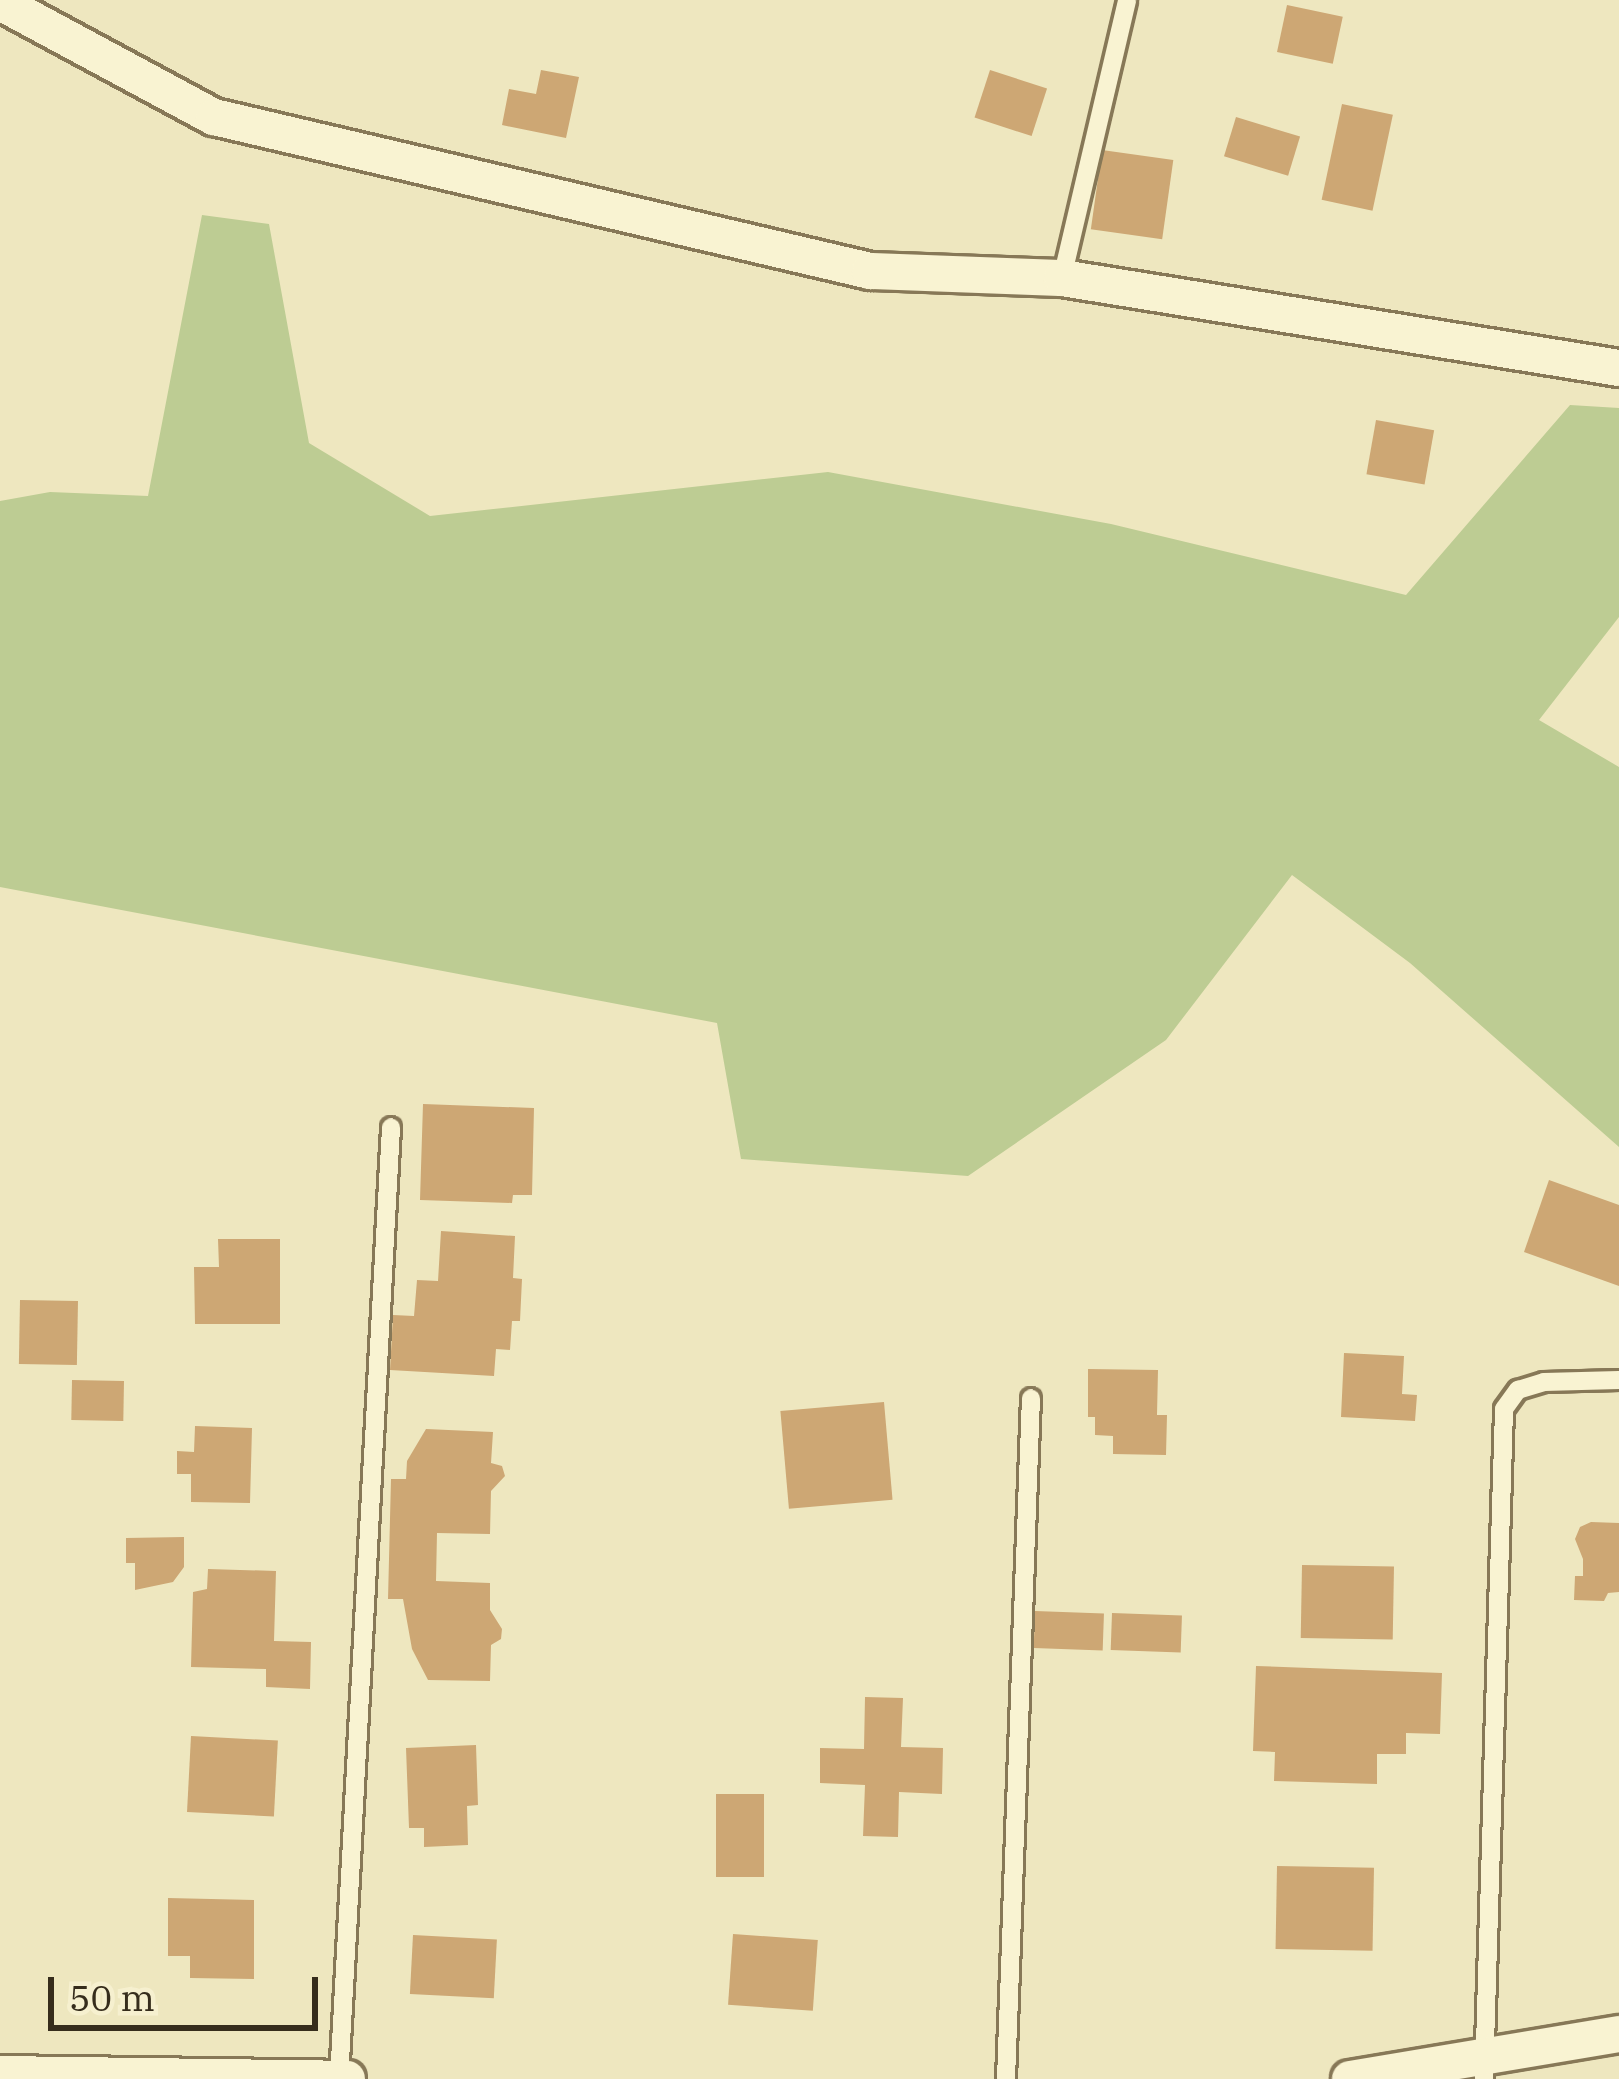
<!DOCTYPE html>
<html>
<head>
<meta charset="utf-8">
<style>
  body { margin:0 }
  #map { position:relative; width:1619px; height:2079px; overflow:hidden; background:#eee7bf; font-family:"IBM Plex Serif",serif }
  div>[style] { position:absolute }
  .green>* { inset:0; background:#bdcc93 }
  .building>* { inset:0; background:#cda774; transform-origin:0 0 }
  .roads { filter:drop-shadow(3px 0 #877857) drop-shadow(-3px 0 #877857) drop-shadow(0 3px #877857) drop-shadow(0 -3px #877857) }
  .lane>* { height:18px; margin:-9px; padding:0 9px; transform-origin:9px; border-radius:9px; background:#f9f3d2 }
  .street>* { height:36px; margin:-18px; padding:0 18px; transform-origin:18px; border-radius:18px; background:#f9f3d2 }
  span { translate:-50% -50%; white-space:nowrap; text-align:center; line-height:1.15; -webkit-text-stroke:9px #f6f0cf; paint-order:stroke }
  .scale { position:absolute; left:48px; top:1977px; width:270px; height:54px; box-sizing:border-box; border:6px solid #362d1c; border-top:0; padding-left:15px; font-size:36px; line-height:42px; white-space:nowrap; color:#362d1c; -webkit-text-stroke:9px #f6f0cf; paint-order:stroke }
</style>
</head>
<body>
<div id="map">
  <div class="green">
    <i style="clip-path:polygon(202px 215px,269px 224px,309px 443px,430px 516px,828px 472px,1111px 524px,1406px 595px,1570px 405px,1619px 408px,1619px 617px,1539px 720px,1619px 767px,1619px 1147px,1410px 963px,1292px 875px,1166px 1040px,968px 1176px,741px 1159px,717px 1023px,0 887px,0 501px,50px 492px,148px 496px)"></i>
  </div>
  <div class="building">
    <i style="left:1287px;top:5px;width:57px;height:48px;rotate:12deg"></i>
    <i style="clip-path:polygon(541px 70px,579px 77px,566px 138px,502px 125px,509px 89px,536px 94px)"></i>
    <i style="left:990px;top:70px;width:60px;height:50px;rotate:18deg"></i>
    <i style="left:1342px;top:104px;width:52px;height:98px;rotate:12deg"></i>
    <i style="left:1236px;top:117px;width:67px;height:41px;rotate:17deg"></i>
    <i style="left:1102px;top:150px;width:72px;height:80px;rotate:8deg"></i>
    <i style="left:1376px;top:420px;width:59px;height:55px;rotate:10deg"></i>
    <i style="clip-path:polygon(423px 1104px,534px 1108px,532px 1195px,513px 1195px,512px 1203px,420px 1200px)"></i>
    <i style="clip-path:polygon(1549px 1180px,1619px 1205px,1619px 1286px,1524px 1252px)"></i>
    <i style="clip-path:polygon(441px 1231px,515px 1236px,513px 1278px,522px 1279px,520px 1321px,512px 1321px,510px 1350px,496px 1349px,494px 1376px,390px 1370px,393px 1315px,414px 1316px,417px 1280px,438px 1281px)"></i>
    <i style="clip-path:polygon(218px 1239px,280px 1239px,280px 1324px,195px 1324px,194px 1267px,219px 1267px)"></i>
    <i style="left:20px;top:1300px;width:58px;height:64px;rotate:1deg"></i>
    <i style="clip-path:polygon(1344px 1353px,1404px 1356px,1402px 1394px,1417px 1395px,1415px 1421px,1341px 1417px)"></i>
    <i style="clip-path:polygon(1088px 1369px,1158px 1370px,1157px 1415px,1167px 1415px,1166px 1455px,1113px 1454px,1113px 1436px,1095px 1435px,1095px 1417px,1088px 1417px)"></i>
    <i style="left:72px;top:1380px;width:52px;height:40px;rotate:1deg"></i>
    <i style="left:884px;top:1402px;width:98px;height:104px;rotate:85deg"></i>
    <i style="clip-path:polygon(195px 1426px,252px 1428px,250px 1503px,191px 1502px,191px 1474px,177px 1474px,177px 1451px,194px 1452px)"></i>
    <i style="clip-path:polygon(426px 1429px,493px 1432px,491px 1463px,502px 1466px,505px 1476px,491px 1491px,490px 1534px,437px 1533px,436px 1581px,490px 1583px,490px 1610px,502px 1629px,501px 1639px,491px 1645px,490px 1681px,428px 1680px,412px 1649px,403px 1599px,388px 1599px,391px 1479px,406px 1479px,407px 1461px)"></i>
    <i style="clip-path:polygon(1591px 1522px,1619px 1523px,1619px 1592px,1608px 1593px,1604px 1601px,1574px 1600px,1575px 1576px,1583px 1576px,1583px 1559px,1575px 1539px,1580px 1527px)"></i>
    <i style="clip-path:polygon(184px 1537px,184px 1567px,173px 1582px,135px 1590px,135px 1563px,126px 1563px,126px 1538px)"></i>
    <i style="left:1302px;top:1565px;width:92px;height:73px;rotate:1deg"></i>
    <i style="clip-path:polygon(208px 1569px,276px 1571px,274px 1641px,311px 1642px,310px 1689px,266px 1687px,266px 1669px,191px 1667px,193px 1592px,207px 1589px)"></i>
    <i style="left:1035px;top:1611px;width:69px;height:37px;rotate:2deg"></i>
    <i style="left:1112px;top:1613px;width:70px;height:37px;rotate:2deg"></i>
    <i style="clip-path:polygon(1256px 1666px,1442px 1673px,1440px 1734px,1406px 1733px,1406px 1754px,1377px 1754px,1377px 1784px,1274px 1781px,1275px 1752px,1253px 1751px)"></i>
    <i style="clip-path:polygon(865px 1697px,903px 1698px,901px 1747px,943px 1748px,942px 1794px,899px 1792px,898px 1837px,863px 1836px,865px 1785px,820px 1783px,820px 1748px,864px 1749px)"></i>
    <i style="left:191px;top:1736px;width:87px;height:76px;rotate:3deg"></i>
    <i style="clip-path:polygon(476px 1745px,478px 1805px,467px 1806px,468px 1845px,424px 1847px,424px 1828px,409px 1828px,406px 1748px)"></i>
    <i style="left:716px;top:1794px;width:48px;height:83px"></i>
    <i style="left:1277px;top:1866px;width:97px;height:83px;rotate:1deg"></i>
    <i style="clip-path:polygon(168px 1898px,254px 1900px,254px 1979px,190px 1978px,190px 1956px,168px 1956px)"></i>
    <i style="left:733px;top:1934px;width:85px;height:71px;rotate:4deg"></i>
    <i style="left:413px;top:1935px;width:84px;height:59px;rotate:3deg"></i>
  </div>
  <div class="roads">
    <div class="lane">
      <i style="left:1062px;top:278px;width:285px;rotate:-76.8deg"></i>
      <i style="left:339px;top:2079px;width:953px;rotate:-86.87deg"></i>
      <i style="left:1006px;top:2079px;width:681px;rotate:-87.9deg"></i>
      <i style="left:1484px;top:2079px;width:670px;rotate:-88.29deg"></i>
      <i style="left:1504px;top:1409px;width:24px;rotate:-54deg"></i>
      <i style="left:1518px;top:1390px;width:27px;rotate:-17deg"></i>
      <i style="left:1544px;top:1382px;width:75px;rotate:-1.5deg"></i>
    </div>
    <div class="street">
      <i style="left:0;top:2px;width:243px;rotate:28.3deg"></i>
      <i style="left:214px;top:117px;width:674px;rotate:13.21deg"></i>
      <i style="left:870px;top:271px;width:192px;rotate:2.1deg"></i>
      <i style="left:1062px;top:278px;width:564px;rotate:9.18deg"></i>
      <i style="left:0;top:2074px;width:347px;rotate:0.8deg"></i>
      <i style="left:1350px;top:2079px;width:273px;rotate:-9.5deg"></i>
    </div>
  </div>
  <div class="scale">50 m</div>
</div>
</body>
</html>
